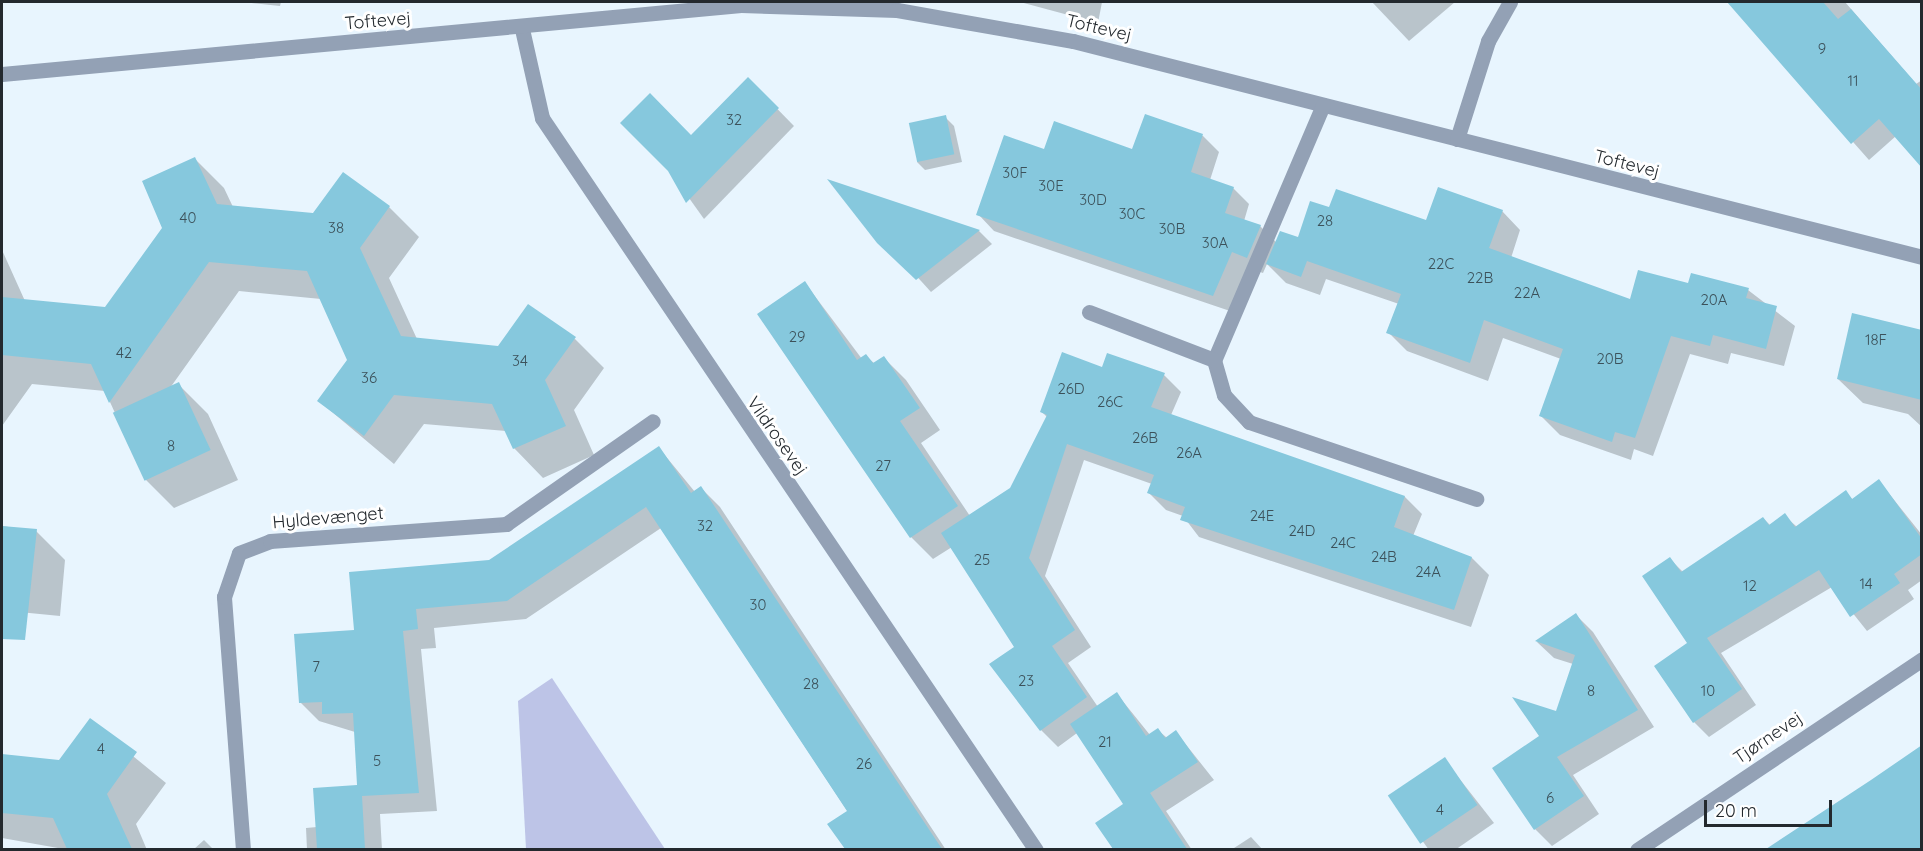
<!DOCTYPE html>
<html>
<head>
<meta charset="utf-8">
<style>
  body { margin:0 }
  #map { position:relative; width:1923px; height:851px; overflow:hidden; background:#e8f5fe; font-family:Quicksand,sans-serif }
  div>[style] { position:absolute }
  .green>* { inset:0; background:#bdc4e7 }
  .shadow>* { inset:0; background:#0003 }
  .building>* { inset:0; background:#86c8dd; transform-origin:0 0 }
  .minor>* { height:15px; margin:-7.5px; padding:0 7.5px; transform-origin:7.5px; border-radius:7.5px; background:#93a1b5 }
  span { translate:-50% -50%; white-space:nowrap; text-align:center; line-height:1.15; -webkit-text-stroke:6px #fff; paint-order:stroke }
  .number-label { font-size:15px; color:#3c515a }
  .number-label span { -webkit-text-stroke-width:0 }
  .street-label { font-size:18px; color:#23292e }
  .frame { position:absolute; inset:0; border:3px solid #23292e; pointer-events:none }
  .scale { position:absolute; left:1704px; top:800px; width:128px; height:27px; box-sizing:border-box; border:3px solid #23292e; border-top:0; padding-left:8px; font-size:18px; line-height:21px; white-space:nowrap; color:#23292e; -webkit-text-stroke:4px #fff; paint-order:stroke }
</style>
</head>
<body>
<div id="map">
  <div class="green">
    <i style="clip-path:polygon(552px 678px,665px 849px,526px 849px,518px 701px)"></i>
  </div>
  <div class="shadow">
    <i style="clip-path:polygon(115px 2px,204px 2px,204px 3px)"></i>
    <i style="clip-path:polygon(242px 2px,281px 2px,280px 6px)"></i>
    <i style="clip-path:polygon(1020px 2px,1102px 2px,1098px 23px)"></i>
    <i style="clip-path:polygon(1372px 2px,1455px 2px,1409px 41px)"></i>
    <i style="clip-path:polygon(1729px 2px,1845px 2px,1916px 84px,1922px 80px,1922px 165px,1896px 136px,1869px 160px)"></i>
    <i style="clip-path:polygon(748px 79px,794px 126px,704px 219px,669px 170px,691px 137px)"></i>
    <i style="clip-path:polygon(1146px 116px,1203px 136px,1219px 152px,1210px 180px,1233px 188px,1249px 204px,1244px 221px,1260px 226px,1276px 242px,1299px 239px,1330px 209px,1427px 222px,1502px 211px,1520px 230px,1511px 258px,1631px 301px,1689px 285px,1748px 290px,1795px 326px,1784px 366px,1731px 353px,1728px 364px,1690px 354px,1653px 456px,1634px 449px,1631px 460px,1560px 435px,1541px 416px,1561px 359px,1503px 338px,1488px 381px,1407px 351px,1388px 332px,1399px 304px,1326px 279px,1320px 295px,1286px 283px,1267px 264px,1263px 273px,1248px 268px,1230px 311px,994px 231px,978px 214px,1045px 151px,1133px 151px)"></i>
    <i style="clip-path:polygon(945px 117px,954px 126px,962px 162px,925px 170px,917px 162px)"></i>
    <i style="clip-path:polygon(195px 159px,224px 188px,233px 207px,314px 215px,389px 207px,419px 237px,389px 278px,417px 339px,499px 347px,575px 339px,604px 368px,574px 410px,594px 455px,543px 478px,514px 448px,506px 431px,424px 424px,394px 464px,319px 401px,349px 360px,321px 299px,239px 291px,170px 388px,178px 384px,208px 414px,238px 480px,174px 508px,145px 479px,105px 391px,32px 384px,2px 426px,2px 250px,25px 301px,106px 308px,164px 228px)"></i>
    <i style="clip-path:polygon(831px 182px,979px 231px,992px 244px,931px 292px)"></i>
    <i style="clip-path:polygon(805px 283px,862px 359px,866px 356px,875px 364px,884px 358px,906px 380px,940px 430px,921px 443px,970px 516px,1011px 489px,1047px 417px,1042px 412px,1103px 368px,1164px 375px,1181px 392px,1171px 415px,1405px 497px,1422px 514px,1413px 536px,1472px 558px,1489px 575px,1471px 627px,1199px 537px,1183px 516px,1166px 510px,1149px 493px,1152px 484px,1084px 460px,1045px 576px,1091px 647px,1068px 663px,1098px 707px,1117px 694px,1150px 735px,1158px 730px,1167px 738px,1176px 732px,1214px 780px,1166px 811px,1192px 850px,1114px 850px,1097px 823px,1125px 804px,1077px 733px,1058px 747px,1041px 730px,1016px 647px,952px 547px,933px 559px,911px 537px,759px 315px)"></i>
    <i style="clip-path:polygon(1922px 334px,1922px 427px,1908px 414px,1863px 403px,1838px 379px)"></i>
    <i style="clip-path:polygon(659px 448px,695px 492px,701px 488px,720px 507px,946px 850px,873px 850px,661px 528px,526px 619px,434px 628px,436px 648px,421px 649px,437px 811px,380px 814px,382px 850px,307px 850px,306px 828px,317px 827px,359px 787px,355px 732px,319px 721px,300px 702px,356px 631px,489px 561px)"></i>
    <i style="clip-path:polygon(1879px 481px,1922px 535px,1922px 580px,1908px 590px,1914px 599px,1867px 631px,1832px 587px,1721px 653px,1756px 705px,1709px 737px,1694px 722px,1689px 643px,1670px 559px,1683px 572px,1763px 518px,1770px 525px,1784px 515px,1797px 527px,1846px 492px,1853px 500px)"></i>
    <i style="clip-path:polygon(2px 526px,36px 531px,65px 560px,60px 616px,9px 611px,2px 621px)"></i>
    <i style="clip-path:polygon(1576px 615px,1593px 632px,1654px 727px,1573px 775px,1599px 814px,1552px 846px,1535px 829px,1541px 737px,1557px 712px,1573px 664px,1554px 658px,1537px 642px)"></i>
    <i style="clip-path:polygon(90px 721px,166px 783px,136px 824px,147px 850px,69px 850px,2px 838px,2px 756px,60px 762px)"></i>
    <i style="clip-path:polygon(1922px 749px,1922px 850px,1770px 850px)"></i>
    <i style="clip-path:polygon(1444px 759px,1494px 823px,1455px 850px,1429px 850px,1390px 796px)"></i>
    <i style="clip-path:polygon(1251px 837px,1263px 850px,1231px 850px)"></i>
    <i style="clip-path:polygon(204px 840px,214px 850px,193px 850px)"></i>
  </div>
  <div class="building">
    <i style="clip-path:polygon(1727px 2px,1823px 2px,1838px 19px,1851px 9px,1922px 90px,1922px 168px,1879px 119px,1851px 144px)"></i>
    <i style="clip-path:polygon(748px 77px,779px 108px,686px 203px,668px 171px,620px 123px,650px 93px,691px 135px)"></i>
    <i style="clip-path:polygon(1145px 114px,1203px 134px,1191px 172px,1234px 187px,1225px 213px,1261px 225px,1247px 258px,1232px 252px,1213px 296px,976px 215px,1004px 135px,1044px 149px,1054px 121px,1132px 149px)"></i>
    <i style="left:946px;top:115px;width:40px;height:38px;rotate:78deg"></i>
    <i style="clip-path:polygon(195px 157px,217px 204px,313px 213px,343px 172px,390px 206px,360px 248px,401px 336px,498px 346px,528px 304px,576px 337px,545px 380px,566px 426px,513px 449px,492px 404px,394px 395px,364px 436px,317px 401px,347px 360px,307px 271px,209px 262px,109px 403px,91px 364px,2px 355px,2px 297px,105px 307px,162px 228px,142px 181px)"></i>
    <i style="clip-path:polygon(827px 179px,980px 230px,916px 280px,877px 243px)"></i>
    <i style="clip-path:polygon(1438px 187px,1503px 210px,1489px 248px,1630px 299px,1638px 270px,1688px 283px,1691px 273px,1749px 288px,1746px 298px,1777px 306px,1766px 349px,1713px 335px,1710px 346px,1671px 336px,1635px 438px,1615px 432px,1612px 442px,1539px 416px,1563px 349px,1484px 320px,1470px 363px,1386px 333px,1401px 294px,1307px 261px,1301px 277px,1266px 264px,1280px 231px,1298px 237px,1310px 201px,1329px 207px,1336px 189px,1426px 220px)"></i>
    <i style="clip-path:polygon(805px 281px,857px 360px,866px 354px,873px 363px,884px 356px,920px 408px,900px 421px,958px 506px,910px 538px,757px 314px)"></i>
    <i style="clip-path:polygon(1852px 313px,1922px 330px,1922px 400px,1837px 379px)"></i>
    <i style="clip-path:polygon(1062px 352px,1102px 367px,1107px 353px,1165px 373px,1151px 407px,1405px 496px,1394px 527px,1472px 557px,1454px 610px,1180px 520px,1185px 507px,1147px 493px,1154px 475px,1067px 444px,1029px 558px,1075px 630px,1052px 646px,1087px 697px,1040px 731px,989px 664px,1014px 647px,941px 533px,1010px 488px,1047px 415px,1040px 412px)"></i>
    <i style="left:179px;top:382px;width:75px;height:73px;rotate:65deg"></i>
    <i style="clip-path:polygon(659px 446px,691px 493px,701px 486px,942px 849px,845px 849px,827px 824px,847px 811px,646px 507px,507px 601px,416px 609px,418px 629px,403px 631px,419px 793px,362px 796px,365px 849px,317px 849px,313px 788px,357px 785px,353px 713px,322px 714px,322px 702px,299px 703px,294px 634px,354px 630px,349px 572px,489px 560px)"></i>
    <i style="clip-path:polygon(1879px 479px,1922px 539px,1922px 554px,1894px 574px,1900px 583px,1850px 617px,1819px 570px,1707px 638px,1742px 689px,1693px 723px,1654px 666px,1687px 643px,1642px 576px,1670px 557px,1681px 572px,1763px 517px,1769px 525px,1785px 513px,1795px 527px,1846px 490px,1852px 499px)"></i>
    <i style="clip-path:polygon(2px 526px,37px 529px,25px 640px,2px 639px)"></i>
    <i style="clip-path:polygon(1576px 613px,1638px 710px,1557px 757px,1584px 796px,1534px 830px,1492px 768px,1539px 736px,1512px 697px,1556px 711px,1575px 655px,1535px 641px)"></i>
    <i style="clip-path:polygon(1117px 692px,1146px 736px,1158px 728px,1165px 738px,1176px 730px,1198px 762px,1150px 793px,1187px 849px,1113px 849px,1095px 823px,1123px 804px,1070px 724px)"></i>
    <i style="clip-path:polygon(90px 718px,137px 752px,107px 794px,132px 849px,67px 849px,53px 818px,2px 813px,2px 754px,59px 760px)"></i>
    <i style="clip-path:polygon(1922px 745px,1922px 849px,1766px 849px,1871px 780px)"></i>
    <i style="left:1445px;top:757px;width:58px;height:69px;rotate:56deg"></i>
  </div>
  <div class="minor">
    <i style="left:522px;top:29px;width:91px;rotate:77.3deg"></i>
    <i style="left:542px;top:118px;width:883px;rotate:55.99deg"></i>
    <i style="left:2px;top:74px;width:742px;rotate:-5.33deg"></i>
    <i style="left:741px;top:5px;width:156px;rotate:1.8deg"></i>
    <i style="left:897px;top:10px;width:179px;rotate:10deg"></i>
    <i style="left:1073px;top:41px;width:876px;rotate:14.27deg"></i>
    <i style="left:1323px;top:105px;width:277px;rotate:113.1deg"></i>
    <i style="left:1214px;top:360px;width:36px;rotate:74deg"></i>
    <i style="left:1224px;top:395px;width:37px;rotate:47deg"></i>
    <i style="left:1249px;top:422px;width:240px;rotate:18.7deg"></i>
    <i style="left:1457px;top:139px;width:103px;rotate:-72.4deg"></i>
    <i style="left:1488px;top:41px;width:45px;rotate:-60.6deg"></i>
    <i style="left:1089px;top:312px;width:134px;rotate:21deg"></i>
    <i style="left:243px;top:850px;width:254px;rotate:-94.3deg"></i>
    <i style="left:224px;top:597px;width:46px;rotate:-71.2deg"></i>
    <i style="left:239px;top:553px;width:33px;rotate:-21deg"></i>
    <i style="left:270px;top:541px;width:237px;rotate:-4.1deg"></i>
    <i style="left:506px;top:524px;width:179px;rotate:-35deg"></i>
    <i style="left:1637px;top:850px;width:343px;rotate:-33.8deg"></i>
  </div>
  <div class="number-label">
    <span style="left:1822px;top:49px">9</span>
    <span style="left:1853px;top:81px">11</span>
    <span style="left:734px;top:120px">32</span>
    <span style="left:1015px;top:173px">30F</span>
    <span style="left:1051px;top:186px">30E</span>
    <span style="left:1093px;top:200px">30D</span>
    <span style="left:1132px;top:214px">30C</span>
    <span style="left:188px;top:218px">40</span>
    <span style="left:1325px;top:221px">28</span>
    <span style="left:336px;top:228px">38</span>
    <span style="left:1172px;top:229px">30B</span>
    <span style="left:1215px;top:243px">30A</span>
    <span style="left:1441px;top:264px">22C</span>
    <span style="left:1480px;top:278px">22B</span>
    <span style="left:1527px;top:293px">22A</span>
    <span style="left:1714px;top:300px">20A</span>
    <span style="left:797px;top:337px">29</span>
    <span style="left:1876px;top:340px">18F</span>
    <span style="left:124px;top:353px">42</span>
    <span style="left:1610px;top:359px">20B</span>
    <span style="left:520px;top:361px">34</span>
    <span style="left:369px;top:378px">36</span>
    <span style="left:1071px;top:389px">26D</span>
    <span style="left:1110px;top:402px">26C</span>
    <span style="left:1145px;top:438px">26B</span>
    <span style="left:171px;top:446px">8</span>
    <span style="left:1189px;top:453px">26A</span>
    <span style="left:883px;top:466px">27</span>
    <span style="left:1262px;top:516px">24E</span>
    <span style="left:705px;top:526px">32</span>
    <span style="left:1302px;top:531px">24D</span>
    <span style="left:1343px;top:543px">24C</span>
    <span style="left:1384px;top:557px">24B</span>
    <span style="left:982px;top:560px">25</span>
    <span style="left:1428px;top:572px">24A</span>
    <span style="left:1866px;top:584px">14</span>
    <span style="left:1750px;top:586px">12</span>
    <span style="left:758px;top:605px">30</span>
    <span style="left:316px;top:667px">7</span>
    <span style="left:1026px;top:681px">23</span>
    <span style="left:811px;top:684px">28</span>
    <span style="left:1591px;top:691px">8</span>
    <span style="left:1708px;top:691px">10</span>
    <span style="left:1105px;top:742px">21</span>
    <span style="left:101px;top:749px">4</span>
    <span style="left:377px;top:761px">5</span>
    <span style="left:864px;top:764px">26</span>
    <span style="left:1550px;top:798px">6</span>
    <span style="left:1440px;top:810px">4</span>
  </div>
  <div class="street-label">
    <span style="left:378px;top:21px;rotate:-5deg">Toftevej</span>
    <span style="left:1099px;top:28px;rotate:13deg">Toftevej</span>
    <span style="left:1627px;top:164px;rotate:14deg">Toftevej</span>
    <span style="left:777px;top:436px;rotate:55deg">Vildrosevej</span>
    <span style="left:328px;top:518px;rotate:-5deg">Hyldevænget</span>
    <span style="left:1768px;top:738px;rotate:-34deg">Tjørnevej</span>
  </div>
  <div class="frame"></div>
  <div class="scale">20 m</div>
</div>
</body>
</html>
